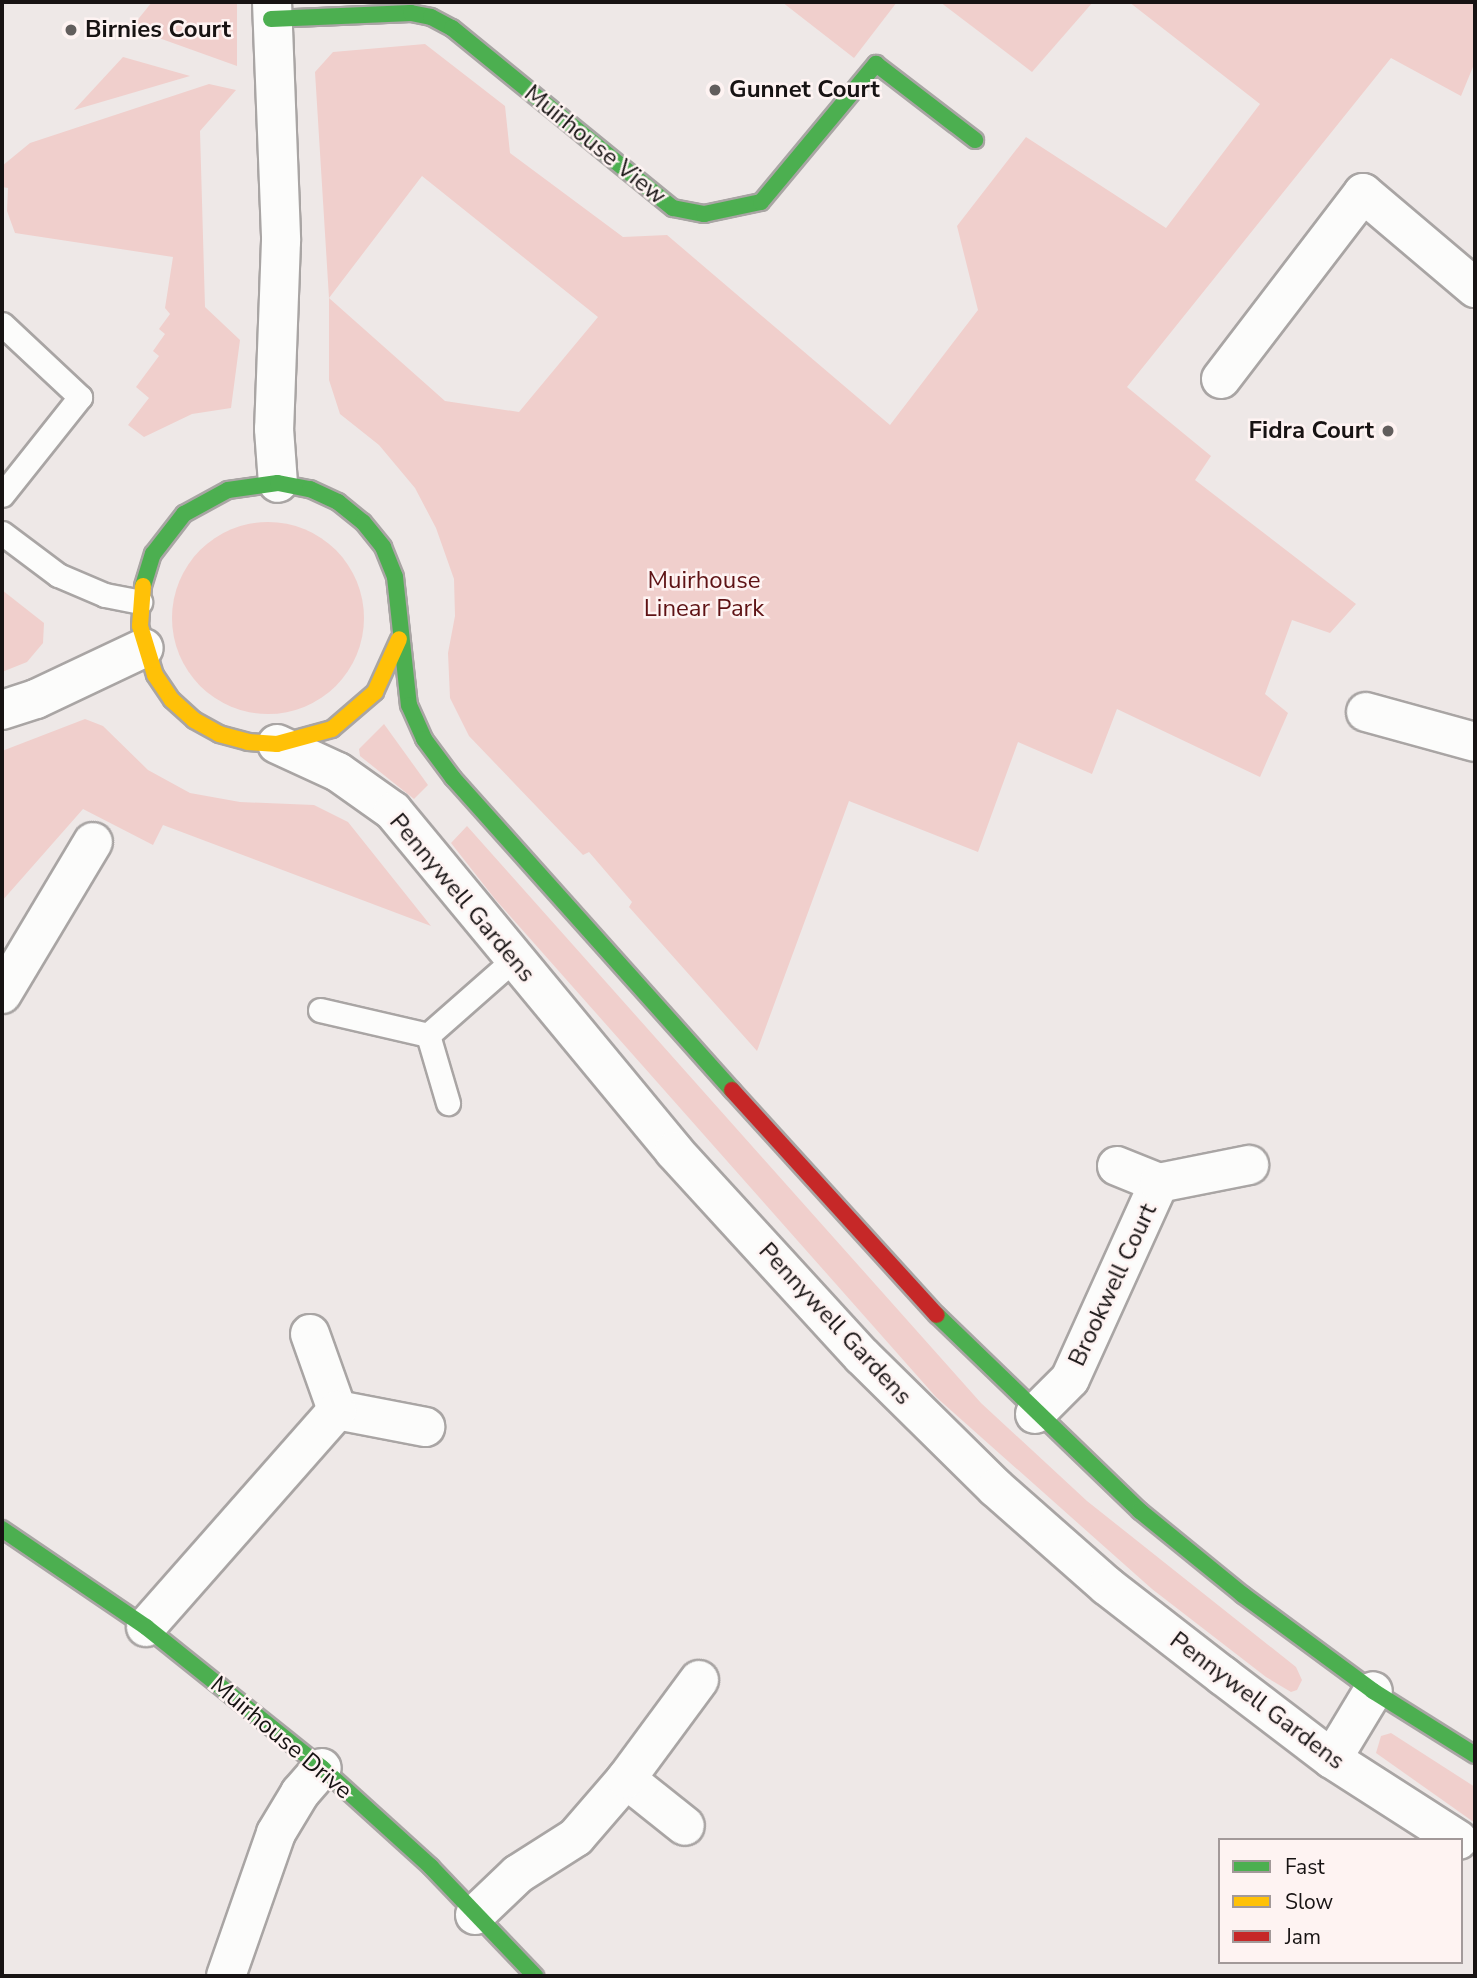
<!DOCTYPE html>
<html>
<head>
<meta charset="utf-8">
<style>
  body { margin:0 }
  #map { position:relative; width:1477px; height:1978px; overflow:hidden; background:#eee8e7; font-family:"Nunito Sans",sans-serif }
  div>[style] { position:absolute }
  .green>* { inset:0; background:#f0cfcc }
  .round { border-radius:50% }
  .roads { filter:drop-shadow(2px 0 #a9a5a4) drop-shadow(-2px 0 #a9a5a4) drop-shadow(0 2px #a9a5a4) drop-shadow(0 -2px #a9a5a4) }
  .lane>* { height:23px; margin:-11.5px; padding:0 11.5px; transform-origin:11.5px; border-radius:11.5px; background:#fcfcfb }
  .street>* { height:38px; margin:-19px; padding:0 19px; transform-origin:19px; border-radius:19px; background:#fcfcfb }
  .fast>* { height:16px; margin:-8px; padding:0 8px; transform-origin:8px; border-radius:8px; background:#4caf50 }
  .slow>* { height:16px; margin:-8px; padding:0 8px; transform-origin:8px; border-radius:8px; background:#ffc107 }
  .jam>* { height:16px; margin:-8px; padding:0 8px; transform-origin:8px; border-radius:8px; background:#c62828 }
  .dots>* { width:19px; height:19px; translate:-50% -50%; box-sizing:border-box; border:4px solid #fef3f2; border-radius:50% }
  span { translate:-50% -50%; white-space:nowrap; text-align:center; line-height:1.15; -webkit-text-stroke:5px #fef3f2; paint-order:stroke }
  .poi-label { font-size:24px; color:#171313; font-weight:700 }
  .left { translate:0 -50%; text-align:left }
  .right { translate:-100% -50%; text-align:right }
  .street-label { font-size:24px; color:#171313 }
  .park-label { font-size:24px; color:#5e1214 }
  .frame { position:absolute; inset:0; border:4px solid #171313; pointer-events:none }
  .legend { position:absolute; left:1218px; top:1838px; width:245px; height:126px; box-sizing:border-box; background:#fef3f2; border:2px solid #a29999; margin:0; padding:9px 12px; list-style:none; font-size:21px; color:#171313 }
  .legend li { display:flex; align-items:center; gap:14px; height:35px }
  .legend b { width:35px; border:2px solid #a29999 }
</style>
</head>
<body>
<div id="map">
  <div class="green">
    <i style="clip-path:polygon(152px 2px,237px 2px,237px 66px,131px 28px)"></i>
    <i style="clip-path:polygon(782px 2px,897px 2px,854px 58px)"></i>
    <i style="clip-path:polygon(940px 2px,1093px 2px,1032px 72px)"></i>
    <i style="clip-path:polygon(evenodd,1129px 2px,1475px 2px,1475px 62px,1461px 96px,1391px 58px,1127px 387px,1211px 456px,1195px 480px,1356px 604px,1330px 633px,1292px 620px,1265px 694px,1288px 713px,1260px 777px,1117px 709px,1092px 774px,1018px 742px,978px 852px,849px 801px,757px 1051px,629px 907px,632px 902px,589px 852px,583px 855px,469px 736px,450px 698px,448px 653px,455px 616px,454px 579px,436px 528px,415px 488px,379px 445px,340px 414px,329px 380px,329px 298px,315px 72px,333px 52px,425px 44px,505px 106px,510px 153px,623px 237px,667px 235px,890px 425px,978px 310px,957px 226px,1026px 137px,1166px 228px,1260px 104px,1129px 2px,422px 176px,598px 317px,519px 412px,445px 401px,329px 298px,422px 176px)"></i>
    <i style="clip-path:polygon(123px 57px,190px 76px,74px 110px)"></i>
    <i style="clip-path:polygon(209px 84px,236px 90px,200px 131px,205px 307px,240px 340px,231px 408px,192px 414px,144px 437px,128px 425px,149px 398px,136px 387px,159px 356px,153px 351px,165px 334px,159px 329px,170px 314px,165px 308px,173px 257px,15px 233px,7px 211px,8px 188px,2px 187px,2px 166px,30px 143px)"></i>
    <i class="round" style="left:172px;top:522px;width:192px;height:192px"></i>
    <i style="clip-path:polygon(2px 590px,44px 623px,43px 643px,27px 662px,2px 672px)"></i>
    <i style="clip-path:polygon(85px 719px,103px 726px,148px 770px,190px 793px,240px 802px,314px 805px,348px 822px,431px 926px,163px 825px,153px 845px,83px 809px,2px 901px,2px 751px)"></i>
    <i style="clip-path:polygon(384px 724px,428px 785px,414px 799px,360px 756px,359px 749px)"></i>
    <i style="clip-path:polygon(467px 826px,981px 1403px,1087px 1501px,1296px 1667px,1302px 1680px,1297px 1690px,1291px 1692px,1266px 1677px,1152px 1589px,936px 1397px,495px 899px,451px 843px)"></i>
    <i style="clip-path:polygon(1391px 1733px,1475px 1787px,1475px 1823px,1376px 1753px,1381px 1736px)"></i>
  </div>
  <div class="roads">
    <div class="lane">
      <i style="left:2px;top:324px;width:107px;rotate:43.1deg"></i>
      <i style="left:80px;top:397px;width:125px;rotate:128.5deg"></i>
      <i style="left:2px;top:533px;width:70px;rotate:36.9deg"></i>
      <i style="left:58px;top:575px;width:51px;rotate:23.1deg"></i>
      <i style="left:105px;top:595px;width:36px;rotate:11deg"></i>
      <i style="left:320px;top:1010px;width:111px;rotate:13deg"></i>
      <i style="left:428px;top:1035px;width:71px;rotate:73.6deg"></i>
      <i style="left:428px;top:1035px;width:113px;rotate:-41.4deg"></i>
    </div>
    <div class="street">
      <i style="left:272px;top:2px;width:239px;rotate:87.8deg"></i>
      <i style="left:281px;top:241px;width:188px;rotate:92.1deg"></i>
      <i style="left:274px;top:429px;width:54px;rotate:85.8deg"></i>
      <i style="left:1221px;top:379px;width:234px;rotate:-52.6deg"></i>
      <i style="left:1363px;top:193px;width:147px;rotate:40.3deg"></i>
      <i style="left:2px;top:710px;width:36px;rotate:-18deg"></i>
      <i style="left:36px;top:699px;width:119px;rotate:-25.3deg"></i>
      <i style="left:1366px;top:712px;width:113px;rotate:15.4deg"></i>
      <i style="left:277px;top:744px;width:67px;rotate:24.7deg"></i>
      <i style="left:338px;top:772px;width:67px;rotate:35.3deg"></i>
      <i style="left:393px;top:811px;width:441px;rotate:50.4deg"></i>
      <i style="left:674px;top:1151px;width:278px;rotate:47.5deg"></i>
      <i style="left:862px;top:1356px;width:188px;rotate:44.6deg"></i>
      <i style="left:996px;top:1488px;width:148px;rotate:41.4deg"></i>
      <i style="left:1107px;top:1586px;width:147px;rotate:37.8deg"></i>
      <i style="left:1223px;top:1676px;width:137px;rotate:37.3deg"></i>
      <i style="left:1332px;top:1759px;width:150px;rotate:32.7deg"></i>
      <i style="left:2px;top:994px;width:177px;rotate:-59.1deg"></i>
      <i style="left:1117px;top:1166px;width:45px;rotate:22deg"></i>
      <i style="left:310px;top:1334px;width:81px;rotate:70.4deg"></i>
      <i style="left:337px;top:1410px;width:90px;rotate:10.9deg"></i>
      <i style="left:1035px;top:1414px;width:49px;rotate:-45deg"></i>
      <i style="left:1070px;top:1379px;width:215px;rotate:-65.6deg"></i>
      <i style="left:1159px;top:1183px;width:92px;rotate:-11.3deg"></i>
      <i style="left:146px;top:1627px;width:289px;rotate:-48.6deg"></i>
      <i style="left:1332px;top:1759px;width:79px;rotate:-58.9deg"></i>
      <i style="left:626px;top:1779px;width:75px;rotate:38.5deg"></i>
      <i style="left:475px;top:1915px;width:59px;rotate:-43.6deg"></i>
      <i style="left:518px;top:1874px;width:69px;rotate:-32.5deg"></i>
      <i style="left:576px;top:1837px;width:77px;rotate:-49.2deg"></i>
      <i style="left:626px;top:1779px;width:123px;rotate:-53.6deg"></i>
      <i style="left:226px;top:1976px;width:151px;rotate:-70.7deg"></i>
      <i style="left:276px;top:1833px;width:47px;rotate:-59deg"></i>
      <i style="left:300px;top:1793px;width:33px;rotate:-49deg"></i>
    </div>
    <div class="fast">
      <i style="left:271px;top:19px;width:140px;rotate:-2.5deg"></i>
      <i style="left:411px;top:13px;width:20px;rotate:11deg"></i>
      <i style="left:431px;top:17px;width:24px;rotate:28deg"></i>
      <i style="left:452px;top:28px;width:285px;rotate:39.2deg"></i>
      <i style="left:673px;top:208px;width:32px;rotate:11deg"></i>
      <i style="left:704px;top:214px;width:58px;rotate:-11.9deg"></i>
      <i style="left:761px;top:202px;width:180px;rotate:-50.2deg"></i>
      <i style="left:876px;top:64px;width:125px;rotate:37.5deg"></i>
      <i style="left:143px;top:586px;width:34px;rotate:-73deg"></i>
      <i style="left:153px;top:554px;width:51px;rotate:-52.2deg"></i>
      <i style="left:184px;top:514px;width:50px;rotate:-28.6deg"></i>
      <i style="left:228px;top:490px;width:50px;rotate:-8deg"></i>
      <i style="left:278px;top:483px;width:33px;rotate:11deg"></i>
      <i style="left:310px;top:489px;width:31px;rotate:25deg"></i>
      <i style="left:338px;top:502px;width:32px;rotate:39deg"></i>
      <i style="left:363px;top:522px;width:32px;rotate:51deg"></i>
      <i style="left:383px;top:547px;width:32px;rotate:68deg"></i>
      <i style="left:395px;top:577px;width:129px;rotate:83.8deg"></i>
      <i style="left:409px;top:705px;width:37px;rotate:66deg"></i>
      <i style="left:424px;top:739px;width:49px;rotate:53.4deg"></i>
      <i style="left:453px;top:778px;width:419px;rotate:48.2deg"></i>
      <i style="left:937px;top:1315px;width:282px;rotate:44deg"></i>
      <i style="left:1140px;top:1511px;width:133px;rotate:39.2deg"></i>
      <i style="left:1243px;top:1595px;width:162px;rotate:36.4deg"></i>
      <i style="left:1373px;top:1691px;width:120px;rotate:32.1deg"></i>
      <i style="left:2px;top:1529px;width:174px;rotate:34.2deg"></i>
      <i style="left:146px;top:1627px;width:226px;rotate:38.7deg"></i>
      <i style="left:322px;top:1768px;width:147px;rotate:42.2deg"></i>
      <i style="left:431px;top:1867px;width:151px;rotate:46.3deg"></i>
    </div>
    <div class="slow">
      <i style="left:143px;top:586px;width:40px;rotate:94.3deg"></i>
      <i style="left:140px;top:626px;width:51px;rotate:73deg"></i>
      <i style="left:155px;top:675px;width:30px;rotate:56deg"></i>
      <i style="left:172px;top:700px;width:30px;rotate:42deg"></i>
      <i style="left:194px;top:720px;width:29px;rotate:29deg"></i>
      <i style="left:219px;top:734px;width:30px;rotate:15deg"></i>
      <i style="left:248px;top:742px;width:29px;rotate:4deg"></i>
      <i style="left:277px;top:744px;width:57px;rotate:-15.3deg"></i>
      <i style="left:332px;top:729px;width:57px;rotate:-40.7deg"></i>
      <i style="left:375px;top:692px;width:58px;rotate:-65.6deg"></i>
    </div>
    <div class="jam">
      <i style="left:732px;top:1090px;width:304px;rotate:47.7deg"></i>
    </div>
  </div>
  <div class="dots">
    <i style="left:71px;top:30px;background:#625e5d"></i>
    <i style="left:715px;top:90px;background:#625e5d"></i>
    <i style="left:1388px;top:431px;background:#625e5d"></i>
  </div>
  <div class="poi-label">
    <span class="left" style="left:85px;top:30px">Birnies Court</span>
    <span class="left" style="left:729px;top:90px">Gunnet Court</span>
    <span class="right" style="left:1374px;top:431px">Fidra Court</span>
  </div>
  <div class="street-label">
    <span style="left:595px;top:145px;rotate:39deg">Muirhouse View</span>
    <span style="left:462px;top:898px;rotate:50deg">Pennywell Gardens</span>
    <span style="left:1113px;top:1285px;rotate:-65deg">Brookwell Court</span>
    <span style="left:835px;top:1324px;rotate:47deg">Pennywell Gardens</span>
    <span style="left:1257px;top:1701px;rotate:37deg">Pennywell Gardens</span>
    <span style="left:281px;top:1738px;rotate:40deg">Muirhouse Drive</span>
  </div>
  <div class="park-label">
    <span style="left:704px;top:595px">Muirhouse<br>Linear Park</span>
  </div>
  <div class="frame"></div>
  <ul class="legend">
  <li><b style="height:9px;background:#4caf50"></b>Fast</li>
  <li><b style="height:9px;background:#ffc107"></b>Slow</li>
  <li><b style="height:9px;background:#c62828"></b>Jam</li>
  </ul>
</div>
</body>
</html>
